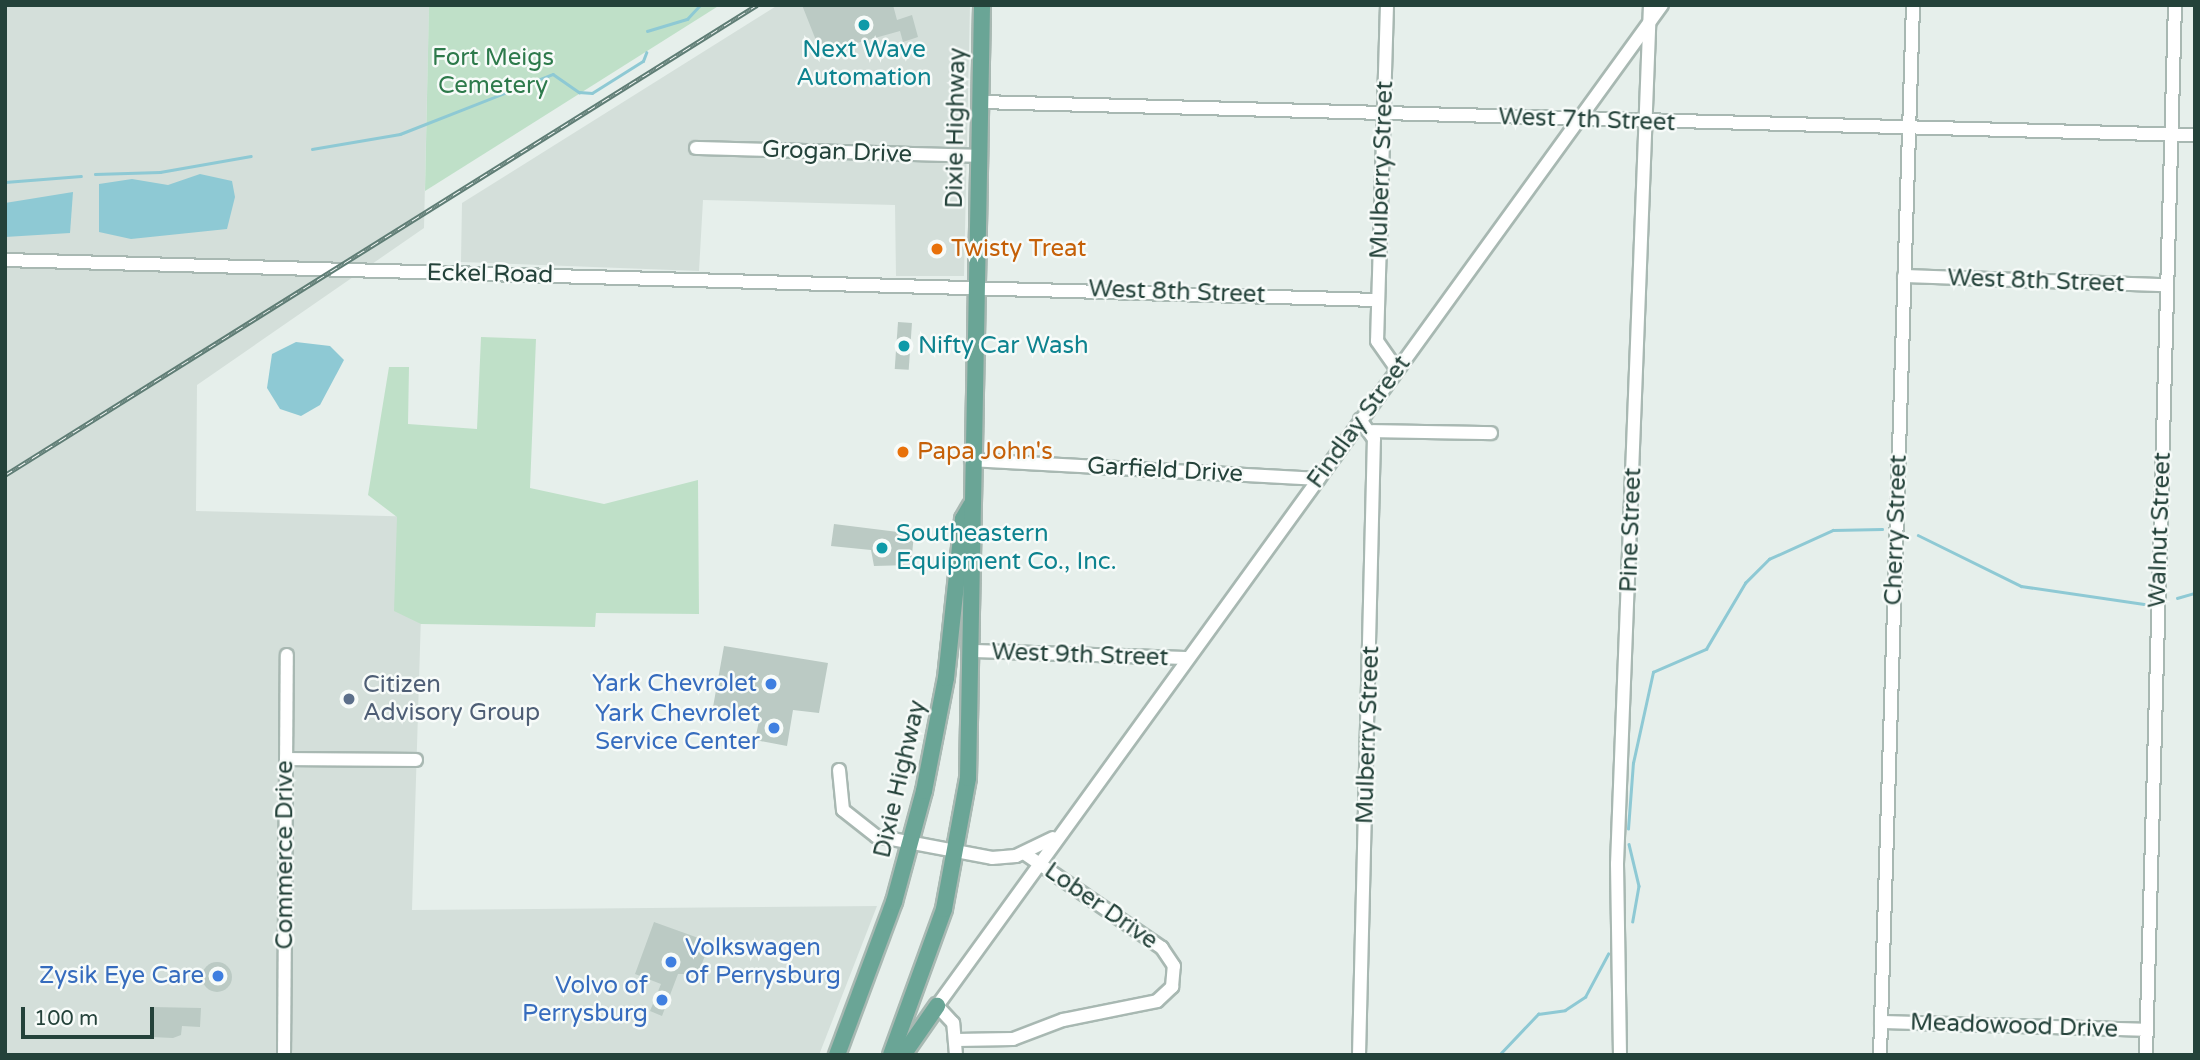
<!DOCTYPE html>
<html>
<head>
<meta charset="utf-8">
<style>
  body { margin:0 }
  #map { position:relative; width:2200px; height:1060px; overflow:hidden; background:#e6efeb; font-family:"Varela Round",sans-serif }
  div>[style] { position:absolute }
  .built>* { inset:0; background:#d4dfda }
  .green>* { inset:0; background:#bfe0c8 }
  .water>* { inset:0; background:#8ec9d4 }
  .stream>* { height:2.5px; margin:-1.25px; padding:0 1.25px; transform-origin:1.25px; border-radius:1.25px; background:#8ec9d4 }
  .building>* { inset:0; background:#bbcac4; transform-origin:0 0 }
  .round { border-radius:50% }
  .roads { filter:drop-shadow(2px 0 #a8b8b2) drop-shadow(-2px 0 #a8b8b2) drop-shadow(0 2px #a8b8b2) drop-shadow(0 -2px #a8b8b2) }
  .minor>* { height:12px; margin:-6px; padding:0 6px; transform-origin:6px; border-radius:6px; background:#fff }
  .major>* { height:16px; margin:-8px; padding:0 8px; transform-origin:8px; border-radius:8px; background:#6aa596 }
  .rail>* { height:5px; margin-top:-2.5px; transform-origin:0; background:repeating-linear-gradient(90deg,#f7fbf9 0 8px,#5f7d75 0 16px); box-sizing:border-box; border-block:2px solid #5f7d75 }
  .dots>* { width:19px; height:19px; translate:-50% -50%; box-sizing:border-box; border:4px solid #f7fbf9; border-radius:50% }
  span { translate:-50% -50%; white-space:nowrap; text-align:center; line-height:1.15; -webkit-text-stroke:5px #f7fbf9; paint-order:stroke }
  .culture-label { font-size:24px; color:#0d838f }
  .left { translate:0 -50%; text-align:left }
  .park-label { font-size:24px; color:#2d7a4b }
  .street-label { font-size:24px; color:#24423a }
  .food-label { font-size:24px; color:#c56008 }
  .shop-label { font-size:24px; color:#366cbe }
  .right { translate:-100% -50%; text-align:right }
  .service-label { font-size:24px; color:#4e5e75 }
  .frame { position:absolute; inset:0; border:7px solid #24423a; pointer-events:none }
  .scale { position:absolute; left:21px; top:1007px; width:133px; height:32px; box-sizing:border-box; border:4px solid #24423a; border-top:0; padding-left:9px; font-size:21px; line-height:24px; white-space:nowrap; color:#24423a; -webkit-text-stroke:5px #f7fbf9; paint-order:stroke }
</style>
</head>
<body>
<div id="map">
  <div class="built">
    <i style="clip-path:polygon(5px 5px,429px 5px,424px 228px,197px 385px,196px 511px,424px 517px,412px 910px,877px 906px,819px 1055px,5px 1055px)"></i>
    <i style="clip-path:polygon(778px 5px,970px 5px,964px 276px,896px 276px,895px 205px,703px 200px,699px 271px,461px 262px,462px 203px)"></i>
  </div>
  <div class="green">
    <i style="clip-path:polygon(429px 5px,720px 5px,425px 191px)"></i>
    <i style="clip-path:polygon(481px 337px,536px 339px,530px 488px,604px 504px,698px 480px,699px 614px,596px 613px,595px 627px,421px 624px,394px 611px,397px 517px,368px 495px,389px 367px,409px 367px,408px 424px,477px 429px)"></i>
  </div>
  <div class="water">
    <i style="clip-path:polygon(200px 174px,232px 181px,235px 197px,227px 229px,131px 239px,99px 232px,99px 184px,132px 179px,168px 185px)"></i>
    <i style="clip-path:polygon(73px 192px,70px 233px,5px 237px,5px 203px)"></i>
    <i style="clip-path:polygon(296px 342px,330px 346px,344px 360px,320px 405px,301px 416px,280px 409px,267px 388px,272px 354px)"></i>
  </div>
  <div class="stream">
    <i style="left:647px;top:31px;width:42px;rotate:-16.7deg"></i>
    <i style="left:687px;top:19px;width:19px;rotate:-47deg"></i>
    <i style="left:312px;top:149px;width:89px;rotate:-9.7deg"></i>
    <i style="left:400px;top:134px;width:164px;rotate:-21.4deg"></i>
    <i style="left:553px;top:74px;width:32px;rotate:35deg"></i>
    <i style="left:579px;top:92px;width:13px;rotate:4deg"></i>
    <i style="left:592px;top:93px;width:60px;rotate:-32.1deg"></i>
    <i style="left:643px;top:61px;width:9px;rotate:-69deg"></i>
    <i style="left:95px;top:174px;width:65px;rotate:-1.8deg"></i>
    <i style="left:160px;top:172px;width:92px;rotate:-10deg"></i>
    <i style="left:5px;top:182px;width:76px;rotate:-4.5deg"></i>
    <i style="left:1918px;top:535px;width:115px;rotate:26.3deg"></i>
    <i style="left:2021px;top:586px;width:124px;rotate:8.3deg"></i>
    <i style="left:2177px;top:598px;width:19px;rotate:-16deg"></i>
    <i style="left:1628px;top:829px;width:66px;rotate:-85.7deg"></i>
    <i style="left:1633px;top:763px;width:93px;rotate:-77.6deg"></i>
    <i style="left:1653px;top:672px;width:58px;rotate:-23.5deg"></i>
    <i style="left:1706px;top:649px;width:77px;rotate:-59.4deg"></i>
    <i style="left:1745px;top:583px;width:34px;rotate:-45deg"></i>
    <i style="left:1769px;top:559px;width:70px;rotate:-24.4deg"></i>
    <i style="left:1833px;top:530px;width:49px;rotate:-1.2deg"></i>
    <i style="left:1629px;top:844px;width:43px;rotate:76.6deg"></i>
    <i style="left:1639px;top:886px;width:36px;rotate:100deg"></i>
    <i style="left:1499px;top:1055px;width:57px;rotate:-46.4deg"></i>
    <i style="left:1538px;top:1014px;width:27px;rotate:-8deg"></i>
    <i style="left:1565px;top:1010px;width:24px;rotate:-33deg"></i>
    <i style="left:1585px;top:997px;width:49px;rotate:-61.9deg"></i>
  </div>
  <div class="building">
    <i style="clip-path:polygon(802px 5px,893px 5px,897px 20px,912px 15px,918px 37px,903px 42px,900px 31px,821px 53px)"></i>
    <i style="left:898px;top:322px;width:14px;height:47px;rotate:4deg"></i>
    <i style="clip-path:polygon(834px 524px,914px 534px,911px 565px,874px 566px,871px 550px,831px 546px)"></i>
    <i style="clip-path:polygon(724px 646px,828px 663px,819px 713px,793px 710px,787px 746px,755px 740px,760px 716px,713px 707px)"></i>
    <i style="clip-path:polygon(654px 922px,704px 940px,700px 951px,706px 953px,698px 974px,678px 974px,662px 1016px,650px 1011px,661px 984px,635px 974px)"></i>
    <i class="round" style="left:202px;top:962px;width:30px;height:30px"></i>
    <i style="clip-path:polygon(152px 1007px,201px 1008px,200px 1027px,182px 1026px,181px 1035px,173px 1038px,151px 1037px)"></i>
  </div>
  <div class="roads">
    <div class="minor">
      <i style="left:1387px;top:5px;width:336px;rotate:91.7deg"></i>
      <i style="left:1377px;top:341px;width:35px;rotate:55deg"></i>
      <i style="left:980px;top:102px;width:1215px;rotate:1.56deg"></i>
      <i style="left:696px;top:148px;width:282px;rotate:1.6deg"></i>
      <i style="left:5px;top:260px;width:1374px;rotate:1.67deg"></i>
      <i style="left:1904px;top:276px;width:263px;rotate:2deg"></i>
      <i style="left:1373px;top:431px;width:118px;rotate:1deg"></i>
      <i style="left:971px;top:460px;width:348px;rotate:3.1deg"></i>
      <i style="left:973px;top:651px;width:214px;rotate:1.9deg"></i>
      <i style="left:286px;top:759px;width:130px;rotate:0.4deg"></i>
      <i style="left:839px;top:770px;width:40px;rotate:84.3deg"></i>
      <i style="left:843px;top:810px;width:42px;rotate:38.2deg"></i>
      <i style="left:876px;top:836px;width:118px;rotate:10.7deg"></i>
      <i style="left:992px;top:858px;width:24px;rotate:-5deg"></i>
      <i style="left:1016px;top:856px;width:41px;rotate:-25.9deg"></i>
      <i style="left:1881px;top:1022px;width:265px;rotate:1.7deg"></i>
      <i style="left:956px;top:1040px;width:57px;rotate:-1deg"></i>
      <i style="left:1013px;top:1039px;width:53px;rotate:-20.8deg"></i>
      <i style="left:1063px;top:1020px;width:96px;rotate:-11.4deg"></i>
      <i style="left:1157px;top:1001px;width:21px;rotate:-43deg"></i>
      <i style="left:1172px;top:987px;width:21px;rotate:-85deg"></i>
      <i style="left:1174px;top:966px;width:22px;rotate:-124deg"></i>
      <i style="left:1162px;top:948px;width:168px;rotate:-145.5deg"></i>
      <i style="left:284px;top:1055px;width:400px;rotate:-89.6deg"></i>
      <i style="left:956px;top:1055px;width:32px;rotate:-95deg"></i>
      <i style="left:953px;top:1023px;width:23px;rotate:-133deg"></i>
      <i style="left:937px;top:1006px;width:1236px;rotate:-54.09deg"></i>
      <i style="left:1359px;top:1055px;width:616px;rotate:-88.61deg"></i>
      <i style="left:1374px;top:439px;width:24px;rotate:-126deg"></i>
      <i style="left:1620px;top:1055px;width:191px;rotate:-90.9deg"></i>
      <i style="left:1617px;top:864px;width:860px;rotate:-87.8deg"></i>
      <i style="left:1880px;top:1055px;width:1051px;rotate:-88.2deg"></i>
      <i style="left:2146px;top:1055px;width:1050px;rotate:-88.42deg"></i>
    </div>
    <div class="major">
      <i style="left:837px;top:1055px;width:163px;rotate:-69.6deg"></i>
      <i style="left:894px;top:902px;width:115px;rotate:-74.9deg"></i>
      <i style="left:924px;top:791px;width:115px;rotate:-79deg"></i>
      <i style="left:946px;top:678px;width:160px;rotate:-83.9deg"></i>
      <i style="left:963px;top:519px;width:16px;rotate:-60deg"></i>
      <i style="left:891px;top:1055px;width:155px;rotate:-70deg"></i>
      <i style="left:944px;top:909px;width:133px;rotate:-79.6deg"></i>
      <i style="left:968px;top:778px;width:773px;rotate:-88.96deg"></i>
      <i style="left:903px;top:1055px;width:60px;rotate:-55.2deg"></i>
    </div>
  </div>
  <div class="rail">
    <i style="left:5px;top:475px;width:887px;rotate:-32.01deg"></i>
  </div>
  <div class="dots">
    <i style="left:864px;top:25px;background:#0f9aa8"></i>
    <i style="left:937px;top:249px;background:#e8710a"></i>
    <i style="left:904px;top:346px;background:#0f9aa8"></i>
    <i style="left:903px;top:452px;background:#e8710a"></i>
    <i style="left:882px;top:548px;background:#0f9aa8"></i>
    <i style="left:771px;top:684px;background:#3f7fe0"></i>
    <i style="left:349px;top:699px;background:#5c6f8a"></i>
    <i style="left:774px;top:728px;background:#3f7fe0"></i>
    <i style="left:671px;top:962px;background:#3f7fe0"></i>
    <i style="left:218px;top:976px;background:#3f7fe0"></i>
    <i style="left:662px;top:1000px;background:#3f7fe0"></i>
  </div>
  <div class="culture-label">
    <span style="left:864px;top:64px">Next Wave<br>Automation</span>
    <span class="left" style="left:918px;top:346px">Nifty Car Wash</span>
    <span class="left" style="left:896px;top:548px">Southeastern<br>Equipment Co., Inc.</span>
  </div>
  <div class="park-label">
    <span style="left:493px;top:72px">Fort Meigs<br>Cemetery</span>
  </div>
  <div class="street-label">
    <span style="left:1587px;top:120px;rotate:2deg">West 7th Street</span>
    <span style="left:956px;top:128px;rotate:-89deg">Dixie Highway</span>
    <span style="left:837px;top:152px;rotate:2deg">Grogan Drive</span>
    <span style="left:1382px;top:170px;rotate:-88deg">Mulberry Street</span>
    <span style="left:490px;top:274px;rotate:1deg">Eckel Road</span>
    <span style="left:2036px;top:281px;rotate:2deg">West 8th Street</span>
    <span style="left:1177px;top:292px;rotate:2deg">West 8th Street</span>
    <span style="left:1359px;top:422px;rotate:-54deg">Findlay Street</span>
    <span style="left:1165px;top:470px;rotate:3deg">Garfield Drive</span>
    <span style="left:1631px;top:530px;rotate:-88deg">Pine Street</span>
    <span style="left:1896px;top:530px;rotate:-88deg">Cherry Street</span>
    <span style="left:2160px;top:530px;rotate:-88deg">Walnut Street</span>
    <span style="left:1080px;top:655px;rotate:2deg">West 9th Street</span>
    <span style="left:1368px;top:735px;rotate:-88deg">Mulberry Street</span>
    <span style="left:900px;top:779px;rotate:-77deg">Dixie Highway</span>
    <span style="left:285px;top:855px;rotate:-90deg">Commerce Drive</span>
    <span style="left:1101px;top:906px;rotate:35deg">Lober Drive</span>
    <span style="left:2014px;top:1026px;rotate:2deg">Meadowood Drive</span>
  </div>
  <div class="food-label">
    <span class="left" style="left:951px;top:249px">Twisty Treat</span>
    <span class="left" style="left:917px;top:452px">Papa John's</span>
  </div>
  <div class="shop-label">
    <span class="right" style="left:757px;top:684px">Yark Chevrolet</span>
    <span class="right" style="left:760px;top:728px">Yark Chevrolet<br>Service Center</span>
    <span class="left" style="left:685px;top:962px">Volkswagen<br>of Perrysburg</span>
    <span class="right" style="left:204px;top:976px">Zysik Eye Care</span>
    <span class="right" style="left:648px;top:1000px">Volvo of<br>Perrysburg</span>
  </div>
  <div class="service-label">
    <span class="left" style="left:363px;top:699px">Citizen<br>Advisory Group</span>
  </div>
  <div class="frame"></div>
  <div class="scale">100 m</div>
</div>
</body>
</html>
